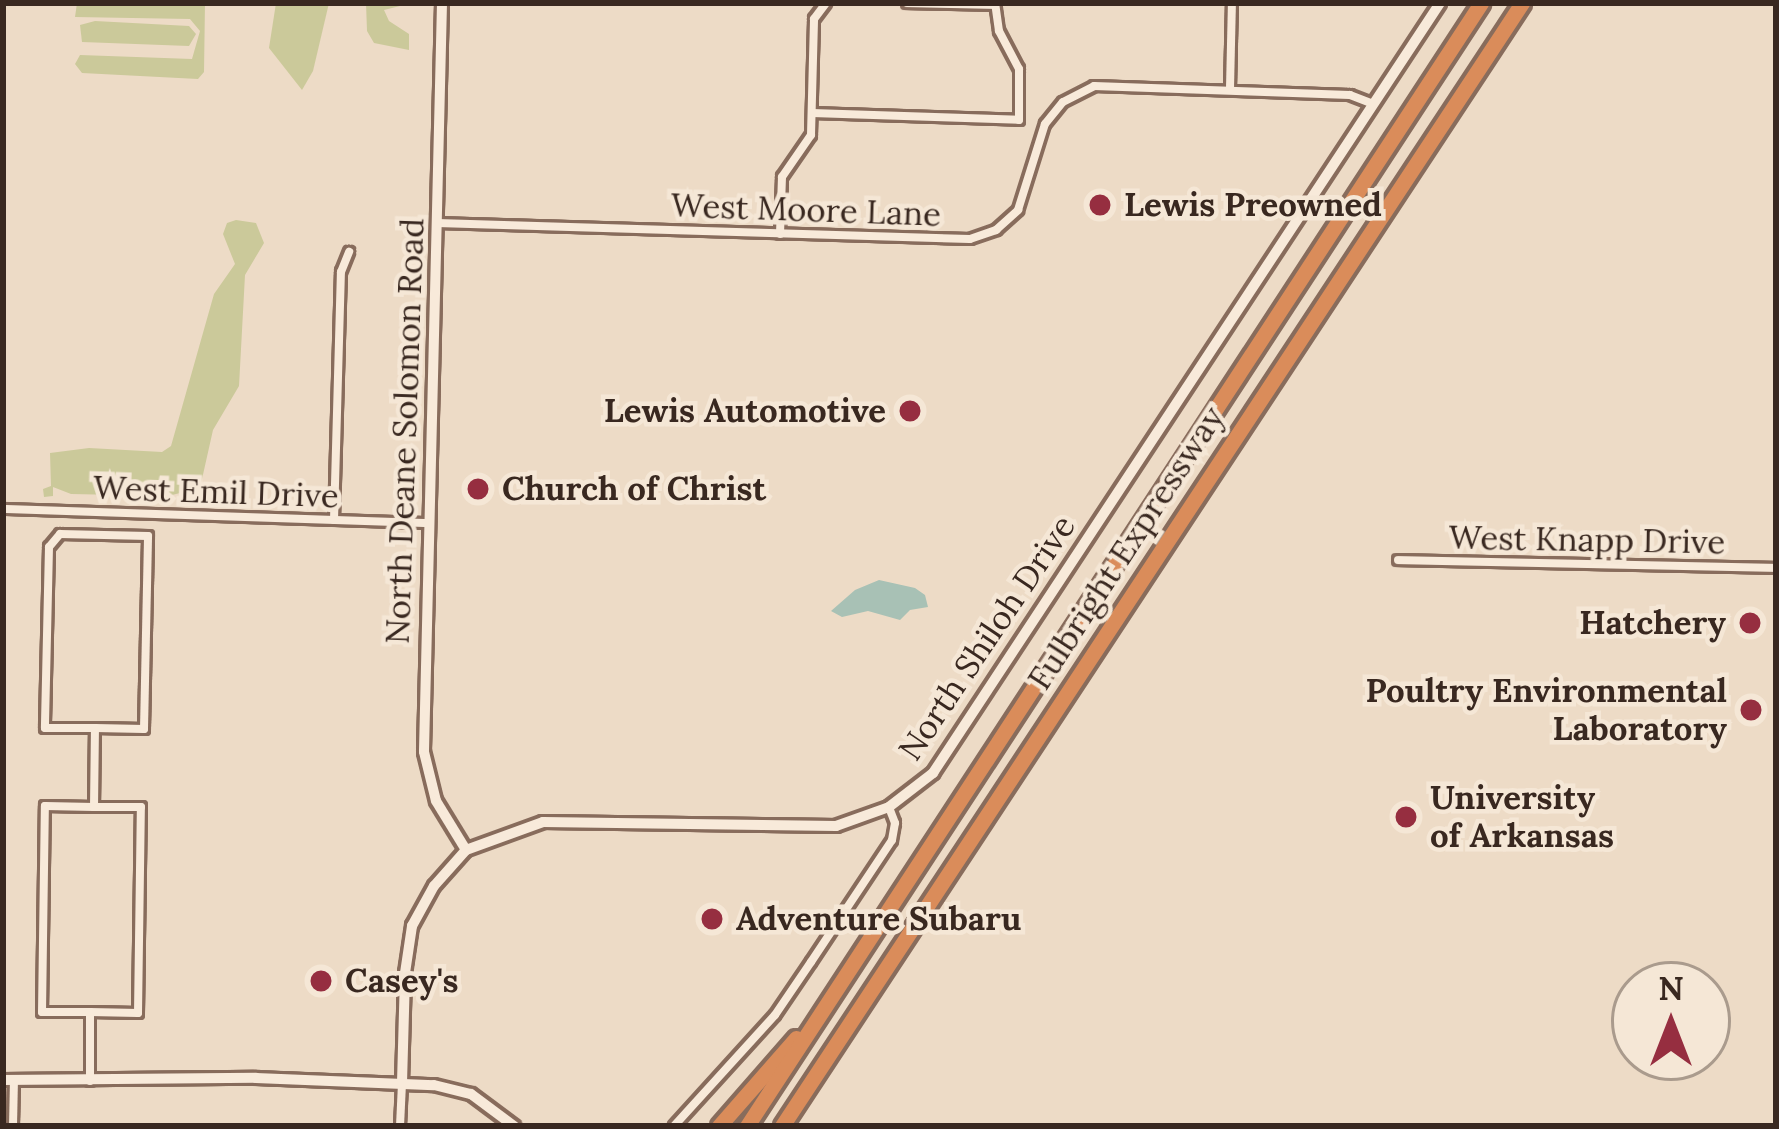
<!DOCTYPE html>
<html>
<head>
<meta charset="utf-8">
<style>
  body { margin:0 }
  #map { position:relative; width:1779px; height:1129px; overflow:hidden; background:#eddbc6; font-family:Lora,serif }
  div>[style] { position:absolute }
  .green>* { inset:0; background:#cbc99a }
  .water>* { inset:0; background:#a8c1b5 }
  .roads { filter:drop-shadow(3px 0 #886c5c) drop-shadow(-3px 0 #886c5c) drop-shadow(0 3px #886c5c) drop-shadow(0 -3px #886c5c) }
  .street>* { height:8px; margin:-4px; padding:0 4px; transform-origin:4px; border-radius:4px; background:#f8eada }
  .secondary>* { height:10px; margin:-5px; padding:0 5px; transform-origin:5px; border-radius:5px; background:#f8eada }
  .highway>* { height:15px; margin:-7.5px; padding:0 7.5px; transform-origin:7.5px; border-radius:7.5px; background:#da8c5a }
  .dots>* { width:33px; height:33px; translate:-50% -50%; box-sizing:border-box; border:6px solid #f5e7d6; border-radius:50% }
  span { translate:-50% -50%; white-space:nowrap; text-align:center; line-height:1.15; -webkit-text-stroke:9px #f5e7d6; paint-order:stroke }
  .poi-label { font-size:33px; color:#392820; font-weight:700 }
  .left { translate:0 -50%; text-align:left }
  .right { translate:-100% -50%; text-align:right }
  .street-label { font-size:33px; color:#392820 }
  .frame { position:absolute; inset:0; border:6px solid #392820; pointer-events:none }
  .north { position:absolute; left:1611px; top:961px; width:120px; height:120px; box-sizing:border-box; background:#f5e7d6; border:3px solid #aa9b8d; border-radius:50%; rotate:0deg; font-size:33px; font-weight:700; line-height:48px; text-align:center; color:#392820 }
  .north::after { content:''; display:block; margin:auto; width:42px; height:54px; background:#962e40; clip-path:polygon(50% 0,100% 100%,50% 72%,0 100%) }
</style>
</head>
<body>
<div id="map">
  <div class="green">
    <i style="clip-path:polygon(77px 3px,205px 3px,204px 72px,198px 79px,82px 73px,75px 64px,80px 55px,192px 59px,200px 31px,190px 19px,75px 17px)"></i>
    <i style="clip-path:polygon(276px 3px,329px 3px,313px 71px,302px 90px,269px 48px)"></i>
    <i style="clip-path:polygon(412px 3px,384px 10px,389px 21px,409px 34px,409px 50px,374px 43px,367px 31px,366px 3px)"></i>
    <i style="clip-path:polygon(95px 21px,189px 26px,196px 34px,189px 46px,82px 42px,80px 25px)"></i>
    <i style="clip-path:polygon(236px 220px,256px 223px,264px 243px,245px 275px,239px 386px,213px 430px,200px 488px,168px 496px,71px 494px,53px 487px,53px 496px,44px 497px,43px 489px,51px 486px,50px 453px,89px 448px,162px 452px,171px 446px,214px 294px,235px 264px,223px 234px,227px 223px)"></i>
  </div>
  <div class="water">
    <i style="clip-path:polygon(879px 580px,915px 588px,925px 595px,928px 607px,910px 610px,900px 620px,868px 611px,842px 617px,831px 611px,855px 590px)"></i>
  </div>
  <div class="roads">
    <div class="street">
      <i style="left:907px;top:3px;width:88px;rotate:1.3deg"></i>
      <i style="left:1230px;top:88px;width:85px;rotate:-88.7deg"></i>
      <i style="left:812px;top:113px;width:207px;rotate:1.9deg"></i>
      <i style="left:1019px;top:120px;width:51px;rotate:-90deg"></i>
      <i style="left:1019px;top:69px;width:43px;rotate:-117.8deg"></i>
      <i style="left:999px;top:31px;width:28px;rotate:-98deg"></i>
      <i style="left:437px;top:223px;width:533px;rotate:1.72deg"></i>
      <i style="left:970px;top:239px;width:28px;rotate:-19deg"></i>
      <i style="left:996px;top:230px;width:30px;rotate:-42deg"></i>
      <i style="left:1018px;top:210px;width:90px;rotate:-72.6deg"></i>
      <i style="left:1045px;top:124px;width:28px;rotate:-51deg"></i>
      <i style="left:1063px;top:102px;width:35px;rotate:-27deg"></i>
      <i style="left:1094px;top:86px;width:256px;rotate:2deg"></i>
      <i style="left:1350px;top:95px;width:25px;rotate:21deg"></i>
      <i style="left:780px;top:234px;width:57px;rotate:-88deg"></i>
      <i style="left:782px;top:177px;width:51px;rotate:-55.4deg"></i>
      <i style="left:811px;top:135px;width:116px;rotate:-88.5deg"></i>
      <i style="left:814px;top:19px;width:20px;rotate:-53deg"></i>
      <i style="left:3px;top:509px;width:425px;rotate:1.9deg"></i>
      <i style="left:334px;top:520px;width:248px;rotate:-88.4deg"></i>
      <i style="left:341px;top:272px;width:22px;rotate:-68deg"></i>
      <i style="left:1398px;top:560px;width:378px;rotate:1.2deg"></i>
      <i style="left:90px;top:1012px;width:48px;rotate:180deg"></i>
      <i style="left:42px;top:1012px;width:206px;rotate:-89.2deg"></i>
      <i style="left:45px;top:806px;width:49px;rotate:1.2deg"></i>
      <i style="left:90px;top:1081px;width:69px;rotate:-90deg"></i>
      <i style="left:90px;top:1012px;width:48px;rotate:1.2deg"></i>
      <i style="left:138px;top:1013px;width:206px;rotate:-89.2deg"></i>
      <i style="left:141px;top:807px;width:47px;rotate:180deg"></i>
      <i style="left:94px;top:807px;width:79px;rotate:-89.3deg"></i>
      <i style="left:95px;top:728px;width:49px;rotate:1.2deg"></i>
      <i style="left:144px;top:729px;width:193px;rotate:-88.8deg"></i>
      <i style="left:148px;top:536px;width:88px;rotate:-178.7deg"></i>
      <i style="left:60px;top:534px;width:17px;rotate:130deg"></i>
      <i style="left:49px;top:547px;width:181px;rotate:91.3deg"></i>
      <i style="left:45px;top:728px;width:50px"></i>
      <i style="left:13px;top:1126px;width:46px;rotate:-88.8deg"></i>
      <i style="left:400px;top:1126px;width:43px;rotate:-87.3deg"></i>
      <i style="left:674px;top:1126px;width:150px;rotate:-47.7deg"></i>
      <i style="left:775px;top:1015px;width:64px;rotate:-55.8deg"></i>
      <i style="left:811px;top:962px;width:146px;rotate:-56.4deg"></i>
      <i style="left:892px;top:840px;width:17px;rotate:-80deg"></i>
      <i style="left:895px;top:823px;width:17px;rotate:-111deg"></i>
    </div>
    <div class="secondary">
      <i style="left:442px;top:3px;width:749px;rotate:91.38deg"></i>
      <i style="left:424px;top:752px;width:50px;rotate:76.2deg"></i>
      <i style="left:436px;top:801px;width:57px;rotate:58.5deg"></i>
      <i style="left:3px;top:1080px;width:253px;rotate:-0.5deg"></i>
      <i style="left:256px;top:1078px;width:178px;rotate:2.3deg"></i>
      <i style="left:434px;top:1085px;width:38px;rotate:14deg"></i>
      <i style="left:471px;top:1094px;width:54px;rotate:36.7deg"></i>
      <i style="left:402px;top:1083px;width:110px;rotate:-88.4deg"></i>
      <i style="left:405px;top:973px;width:48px;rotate:-81.5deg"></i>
      <i style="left:412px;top:926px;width:46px;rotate:-61.2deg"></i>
      <i style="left:434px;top:886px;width:48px;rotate:-48.4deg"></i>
      <i style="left:466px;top:850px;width:82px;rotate:-20deg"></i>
      <i style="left:543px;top:822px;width:293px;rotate:0.8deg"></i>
      <i style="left:836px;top:826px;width:56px;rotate:-19.7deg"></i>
      <i style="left:889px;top:807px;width:56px;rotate:-37.7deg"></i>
      <i style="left:933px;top:773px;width:922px;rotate:-56.64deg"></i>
    </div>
    <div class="highway">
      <i style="left:719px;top:1126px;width:117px;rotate:-48.8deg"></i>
      <i style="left:747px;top:1126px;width:1342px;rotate:-56.83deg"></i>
      <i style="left:782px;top:1126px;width:1345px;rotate:-56.62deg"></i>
    </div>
  </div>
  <div class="dots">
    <i style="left:1100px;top:205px;background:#962e40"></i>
    <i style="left:910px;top:411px;background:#962e40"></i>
    <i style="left:478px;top:489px;background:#962e40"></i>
    <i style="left:1750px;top:623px;background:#962e40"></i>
    <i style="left:1751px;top:710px;background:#962e40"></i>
    <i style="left:1406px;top:817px;background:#962e40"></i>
    <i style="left:712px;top:919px;background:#962e40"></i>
    <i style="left:321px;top:981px;background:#962e40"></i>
  </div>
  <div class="poi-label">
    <span class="left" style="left:1124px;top:205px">Lewis Preowned</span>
    <span class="right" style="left:886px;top:411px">Lewis Automotive</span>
    <span class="left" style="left:502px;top:489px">Church of Christ</span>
    <span class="right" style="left:1726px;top:623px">Hatchery</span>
    <span class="right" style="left:1727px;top:710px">Poultry Environmental<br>Laboratory</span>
    <span class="left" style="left:1430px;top:817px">University<br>of Arkansas</span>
    <span class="left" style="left:736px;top:919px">Adventure Subaru</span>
    <span class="left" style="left:345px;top:981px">Casey's</span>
  </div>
  <div class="street-label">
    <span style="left:806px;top:210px;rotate:2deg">West Moore Lane</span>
    <span style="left:405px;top:431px;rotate:-88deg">North Deane Solomon Road</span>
    <span style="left:216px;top:492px;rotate:2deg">West Emil Drive</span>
    <span style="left:1587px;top:540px;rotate:1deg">West Knapp Drive</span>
    <span style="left:1126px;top:548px;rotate:-57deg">Fulbright Expressway</span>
    <span style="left:987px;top:638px;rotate:-56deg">North Shiloh Drive</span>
  </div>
  <div class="frame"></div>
  <div class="north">N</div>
</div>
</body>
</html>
